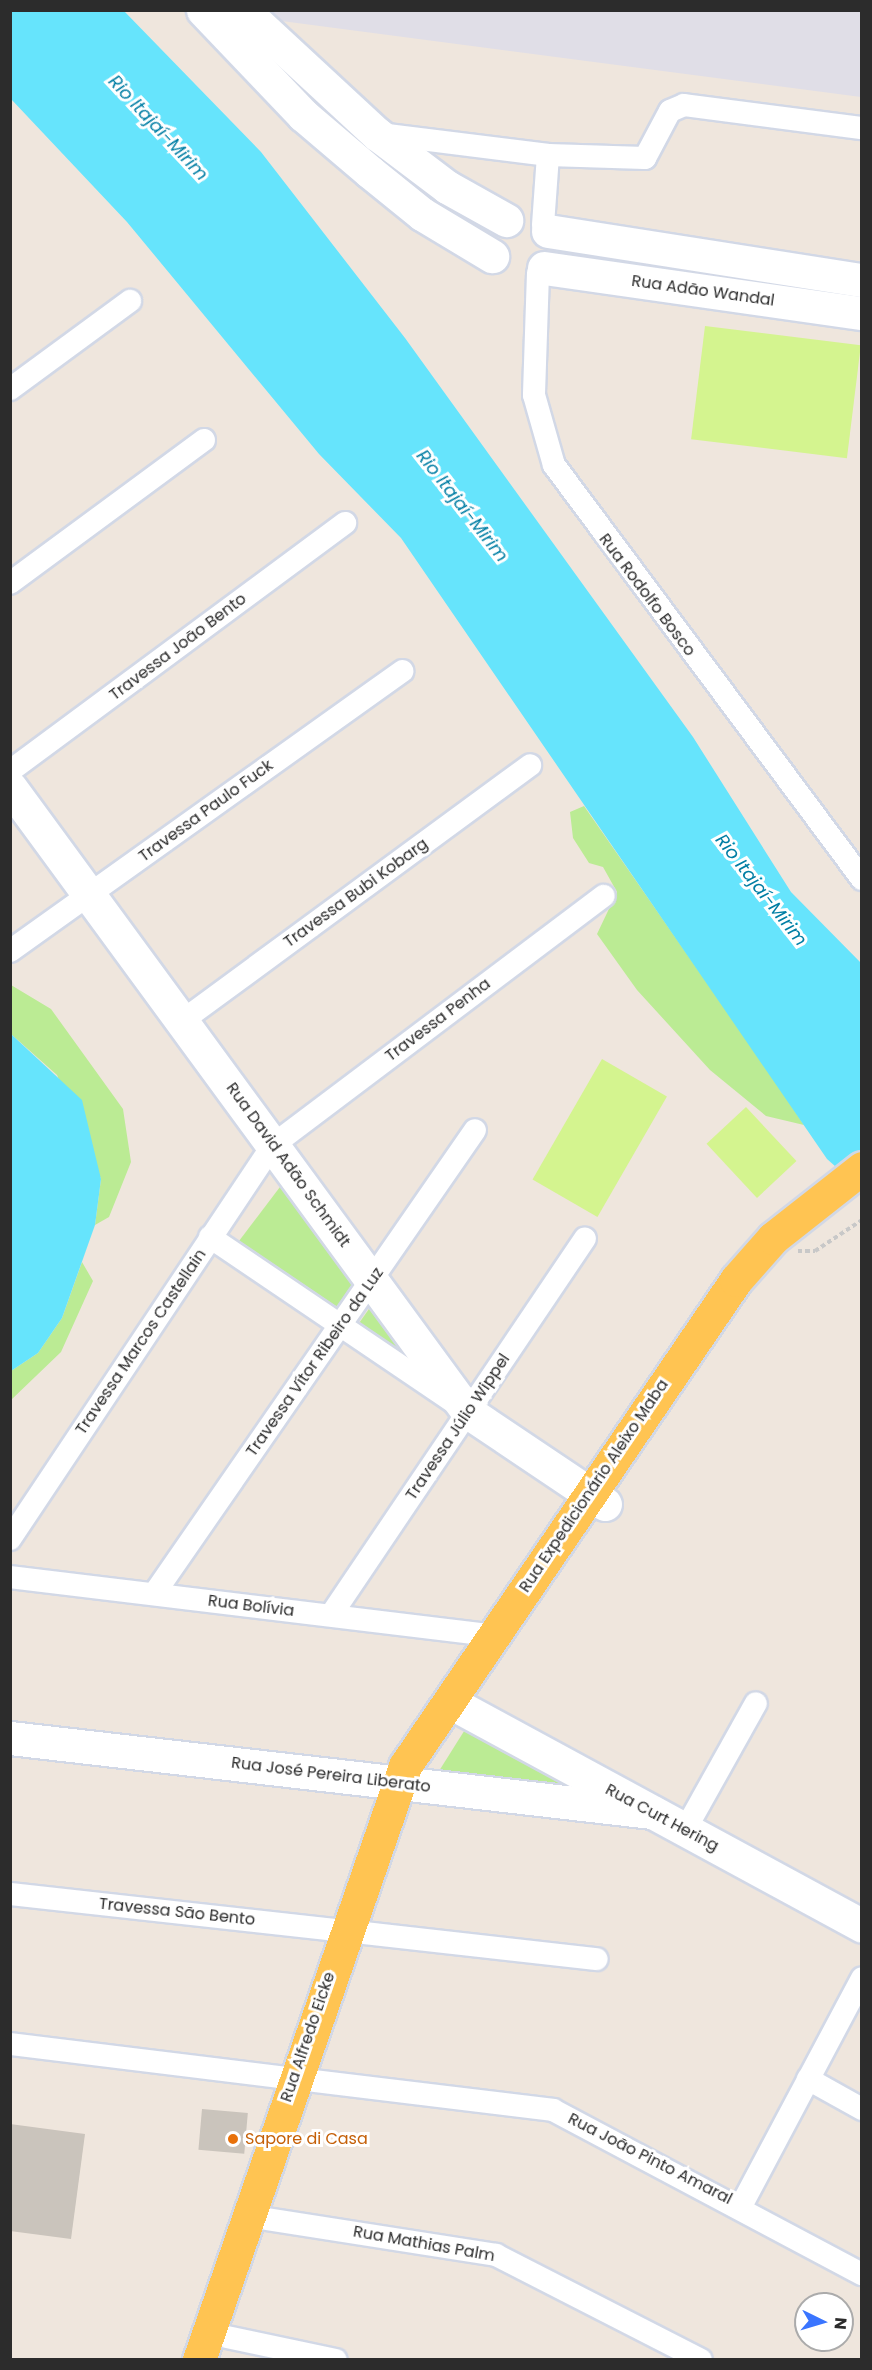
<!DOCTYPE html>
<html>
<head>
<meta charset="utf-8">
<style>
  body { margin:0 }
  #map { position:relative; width:872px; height:2370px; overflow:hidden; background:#efe6dd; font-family:Poppins,sans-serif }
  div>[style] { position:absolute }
  .industrial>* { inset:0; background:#e0dee7 }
  .green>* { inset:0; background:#bbeb94 }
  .pitch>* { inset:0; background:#d4f48f; transform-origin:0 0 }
  .water>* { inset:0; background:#66e4fc }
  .building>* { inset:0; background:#cac4bc; transform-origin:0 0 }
  .path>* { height:4px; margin-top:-2px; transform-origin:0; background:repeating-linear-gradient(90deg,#c8c8c8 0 4.5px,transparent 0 7.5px) }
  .roads { filter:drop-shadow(2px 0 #d2d8e6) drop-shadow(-2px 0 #d2d8e6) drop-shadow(0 2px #d2d8e6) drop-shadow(0 -2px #d2d8e6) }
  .street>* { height:22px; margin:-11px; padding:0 11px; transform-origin:11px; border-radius:11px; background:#fff }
  .secondary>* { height:33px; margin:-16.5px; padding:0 16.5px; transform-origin:16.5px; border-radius:16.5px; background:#fff }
  .primary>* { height:33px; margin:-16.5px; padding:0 16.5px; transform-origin:16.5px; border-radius:16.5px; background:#ffc452 }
  .dots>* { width:16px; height:16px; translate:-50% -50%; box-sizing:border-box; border:3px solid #fff; border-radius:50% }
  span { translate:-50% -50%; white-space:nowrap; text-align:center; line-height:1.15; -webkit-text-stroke:6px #fff; paint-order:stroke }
  .street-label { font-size:16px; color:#2c2c2c }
  .food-label { font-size:16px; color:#c56008 }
  .left { translate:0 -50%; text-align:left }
  .water-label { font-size:18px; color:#017ea4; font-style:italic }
  .frame { position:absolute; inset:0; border:12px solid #2c2c2c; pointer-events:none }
  .north { position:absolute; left:794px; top:2292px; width:60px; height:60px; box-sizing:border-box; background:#fff; border:2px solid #ababab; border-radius:50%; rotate:95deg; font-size:16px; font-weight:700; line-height:24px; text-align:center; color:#2c2c2c }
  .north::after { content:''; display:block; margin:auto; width:21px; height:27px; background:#3a75ff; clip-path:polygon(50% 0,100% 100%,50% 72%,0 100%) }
</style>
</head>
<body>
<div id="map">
  <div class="industrial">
    <i style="clip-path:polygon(266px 11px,861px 11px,861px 97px,274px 20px)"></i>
  </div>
  <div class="green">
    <i style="clip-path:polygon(584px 806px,764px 1065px,804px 1125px,766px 1116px,710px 1070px,637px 990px,597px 934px,617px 892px,603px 867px,589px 863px,573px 838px,570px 812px)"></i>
    <i style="clip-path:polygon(11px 985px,51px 1009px,123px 1109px,131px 1162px,109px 1217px,95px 1225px,101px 1179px,57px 1075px,11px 1034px)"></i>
    <i style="clip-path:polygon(286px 1179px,361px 1279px,340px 1309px,239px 1241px)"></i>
    <i style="clip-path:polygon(82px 1262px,93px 1281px,61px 1352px,11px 1400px,11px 1371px,38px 1353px,62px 1318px)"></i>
    <i style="clip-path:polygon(376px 1299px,436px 1380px,357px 1326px)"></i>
    <i style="clip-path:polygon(466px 1728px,575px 1785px,439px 1771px)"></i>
  </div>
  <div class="pitch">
    <i style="left:705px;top:326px;width:157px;height:114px;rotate:7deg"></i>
    <i style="left:602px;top:1059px;width:75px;height:139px;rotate:30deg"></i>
    <i style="left:746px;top:1107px;width:74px;height:54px;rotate:47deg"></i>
  </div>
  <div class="water">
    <i style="clip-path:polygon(11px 11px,124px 11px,261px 152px,405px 338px,693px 737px,791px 892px,861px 963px,861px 1189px,827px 1159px,401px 538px,319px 454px,127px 222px,11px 99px)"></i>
    <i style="clip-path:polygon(11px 1034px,82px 1100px,101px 1179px,95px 1225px,62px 1318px,38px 1353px,11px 1371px)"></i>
  </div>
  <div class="building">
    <i style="left:202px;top:2109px;width:46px;height:41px;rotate:5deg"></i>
    <i style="clip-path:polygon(10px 2124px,85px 2134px,71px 2239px,10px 2231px)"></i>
  </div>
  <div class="path">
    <i style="left:798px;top:1251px;width:17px"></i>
    <i style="left:815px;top:1251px;width:56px;rotate:-33.4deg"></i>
  </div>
  <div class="roads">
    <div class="street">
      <i style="left:380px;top:134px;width:169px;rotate:7.1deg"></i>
      <i style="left:543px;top:225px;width:70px;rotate:-85.9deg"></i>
      <i style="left:548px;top:155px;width:97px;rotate:1.8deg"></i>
      <i style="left:645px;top:158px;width:53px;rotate:-62deg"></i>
      <i style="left:670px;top:111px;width:15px;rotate:-23deg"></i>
      <i style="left:684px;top:105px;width:179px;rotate:7.4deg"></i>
      <i style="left:538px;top:273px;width:122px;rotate:91.9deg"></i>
      <i style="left:534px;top:395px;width:73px;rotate:74.1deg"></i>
      <i style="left:554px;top:465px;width:516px;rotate:53.35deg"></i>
      <i style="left:10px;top:389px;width:149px;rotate:-36.3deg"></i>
      <i style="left:10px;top:583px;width:241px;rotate:-36.4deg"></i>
      <i style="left:10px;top:771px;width:417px;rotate:-36.5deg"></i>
      <i style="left:10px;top:951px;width:482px;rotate:-35.5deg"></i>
      <i style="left:182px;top:1021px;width:432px;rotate:-36.3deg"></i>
      <i style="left:210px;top:1237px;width:292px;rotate:34.1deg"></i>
      <i style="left:10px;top:1539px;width:474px;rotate:-56.3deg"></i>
      <i style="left:273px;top:1145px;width:414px;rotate:-37deg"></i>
      <i style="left:10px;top:1577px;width:485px;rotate:6.9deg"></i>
      <i style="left:154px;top:1594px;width:564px;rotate:-55.32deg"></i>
      <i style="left:331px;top:1615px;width:454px;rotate:-56deg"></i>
      <i style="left:685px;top:1830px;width:145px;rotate:-60.8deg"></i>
      <i style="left:10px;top:1894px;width:336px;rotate:6.3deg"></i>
      <i style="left:364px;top:1933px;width:234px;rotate:6.4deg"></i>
      <i style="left:10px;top:2044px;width:286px;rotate:7deg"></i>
      <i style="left:808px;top:2079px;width:62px;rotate:29.1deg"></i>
      <i style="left:314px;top:2081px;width:241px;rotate:6.9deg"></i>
      <i style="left:553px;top:2110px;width:350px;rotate:28deg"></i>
      <i style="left:741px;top:2206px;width:258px;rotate:-62deg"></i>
      <i style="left:267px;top:2219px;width:232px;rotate:8.9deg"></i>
      <i style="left:496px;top:2255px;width:230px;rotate:27.1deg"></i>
      <i style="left:227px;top:2337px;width:111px;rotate:11.9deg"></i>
    </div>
    <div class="secondary">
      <i style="left:203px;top:10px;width:145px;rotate:46.4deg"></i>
      <i style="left:303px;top:115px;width:88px;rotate:40.4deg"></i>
      <i style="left:370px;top:172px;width:67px;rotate:38.9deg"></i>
      <i style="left:422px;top:214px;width:82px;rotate:31deg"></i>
      <i style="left:243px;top:10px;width:183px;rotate:42.8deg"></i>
      <i style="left:377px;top:134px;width:88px;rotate:37.1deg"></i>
      <i style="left:447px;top:187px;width:68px;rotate:29.2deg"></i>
      <i style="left:548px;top:231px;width:318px;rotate:8.9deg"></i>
      <i style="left:544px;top:268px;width:321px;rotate:8.1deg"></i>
      <i style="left:10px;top:787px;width:775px;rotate:53.77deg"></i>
      <i style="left:468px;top:1412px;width:165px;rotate:33.9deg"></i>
      <i style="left:463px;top:1709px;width:454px;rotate:28.5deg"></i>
      <i style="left:10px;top:1738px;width:646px;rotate:6.58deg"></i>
    </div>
    <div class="primary">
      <i style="left:199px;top:2360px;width:629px;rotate:-70.87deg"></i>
      <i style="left:405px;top:1766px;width:588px;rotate:-55.74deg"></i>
      <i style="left:736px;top:1280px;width:56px;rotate:-48.6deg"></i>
      <i style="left:773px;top:1238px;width:113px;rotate:-38.2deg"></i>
    </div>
  </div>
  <div class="dots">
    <i style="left:233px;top:2139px;background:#e8710a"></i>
  </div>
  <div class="street-label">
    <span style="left:703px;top:291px;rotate:8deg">Rua Adão Wandal</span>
    <span style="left:647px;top:595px;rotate:53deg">Rua Rodolfo Bosco</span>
    <span style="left:178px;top:647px;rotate:-37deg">Travessa João Bento</span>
    <span style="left:206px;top:811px;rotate:-36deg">Travessa Paulo Fuck</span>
    <span style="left:356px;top:893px;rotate:-36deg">Travessa Bubi Kobarg</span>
    <span style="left:438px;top:1020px;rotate:-37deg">Travessa Penha</span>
    <span style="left:288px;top:1165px;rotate:54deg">Rua David Adão Schmidt</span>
    <span style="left:141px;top:1342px;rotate:-56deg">Travessa Marcos Castellain</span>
    <span style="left:315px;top:1362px;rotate:-55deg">Travessa Vítor Ribeiro da Luz</span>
    <span style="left:458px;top:1427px;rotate:-56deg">Travessa Júlio Wippel</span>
    <span style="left:594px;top:1486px;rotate:-56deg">Rua Expedicionário Aleixo Maba</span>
    <span style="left:251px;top:1606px;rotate:7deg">Rua Bolívia</span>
    <span style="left:331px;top:1775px;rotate:7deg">Rua José Pereira Liberato</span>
    <span style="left:662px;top:1818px;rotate:28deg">Rua Curt Hering</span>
    <span style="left:177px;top:1912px;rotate:6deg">Travessa São Bento</span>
    <span style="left:308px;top:2037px;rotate:-71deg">Rua Alfredo Eicke</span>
    <span style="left:650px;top:2159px;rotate:27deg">Rua João Pinto Amaral</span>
    <span style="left:424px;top:2244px;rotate:10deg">Rua Mathias Palm</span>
  </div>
  <div class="food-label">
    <span class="left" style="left:245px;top:2139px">Sapore di Casa</span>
  </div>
  <div class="water-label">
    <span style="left:158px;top:128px;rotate:47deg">Rio Itajaí-Mirim</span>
    <span style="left:462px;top:506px;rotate:52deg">Rio Itajaí-Mirim</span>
    <span style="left:761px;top:890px;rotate:52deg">Rio Itajaí-Mirim</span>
  </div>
  <div class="frame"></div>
  <div class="north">N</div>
</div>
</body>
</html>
